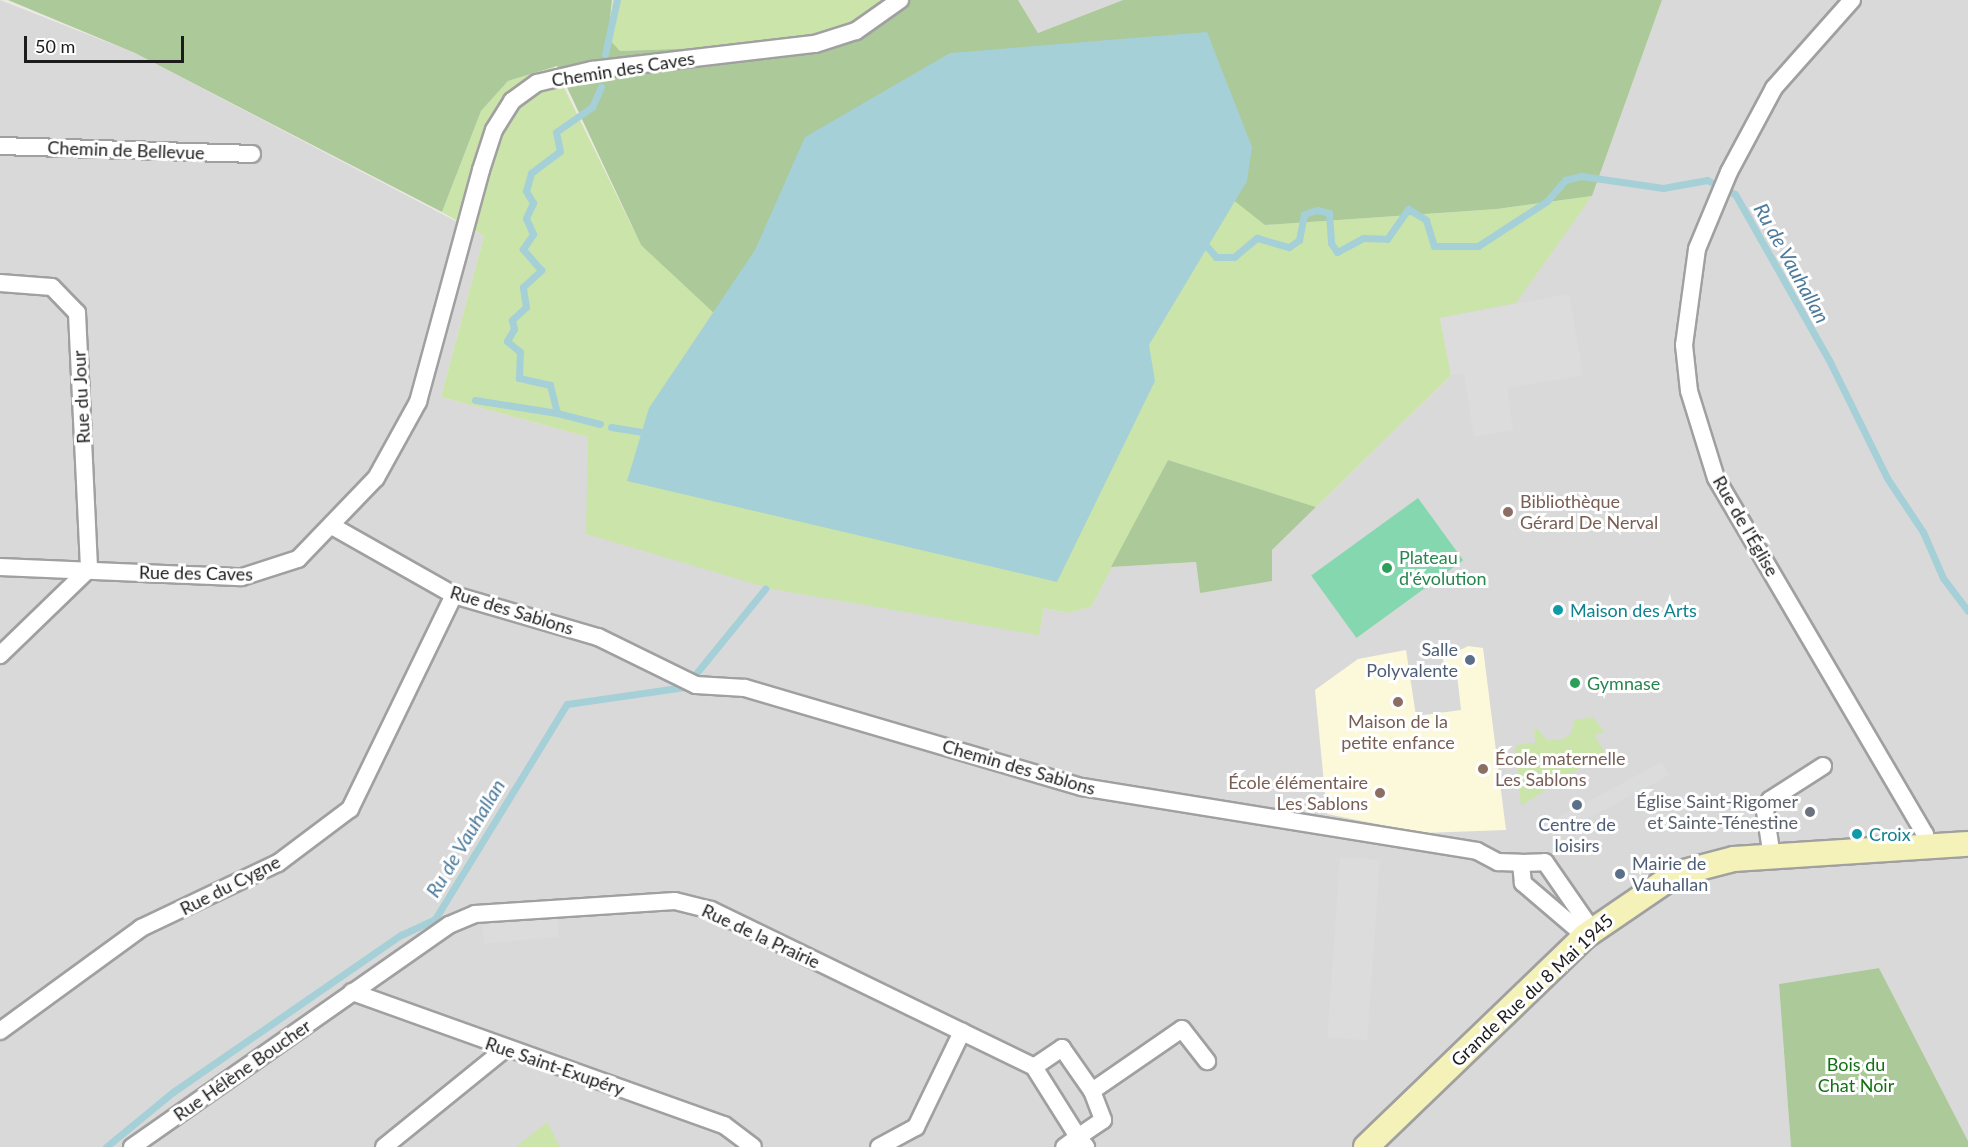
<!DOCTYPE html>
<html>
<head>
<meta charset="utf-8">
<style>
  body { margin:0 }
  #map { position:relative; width:1968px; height:1147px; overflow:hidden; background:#ece8e2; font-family:Lato,sans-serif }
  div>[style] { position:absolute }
  .residential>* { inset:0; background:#dad9d9 }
  .education>* { inset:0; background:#fcf9db }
  .grass>* { inset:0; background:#cbe4aa }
  .forest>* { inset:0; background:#abc999 }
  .pitch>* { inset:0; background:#85d7b0; transform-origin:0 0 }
  .parking>* { inset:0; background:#dcdcdc; transform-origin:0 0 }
  .water>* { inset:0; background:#a5d0d7 }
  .stream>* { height:7px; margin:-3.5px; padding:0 3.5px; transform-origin:3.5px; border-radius:3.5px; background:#a5d0d7 }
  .roads { filter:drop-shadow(2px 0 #a0a0a0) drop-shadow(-2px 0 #a0a0a0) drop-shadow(0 2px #a0a0a0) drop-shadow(0 -2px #a0a0a0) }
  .minor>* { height:16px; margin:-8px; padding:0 8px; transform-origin:8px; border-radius:8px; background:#fff }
  .secondary>* { height:24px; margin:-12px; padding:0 12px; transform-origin:12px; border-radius:12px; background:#f4f2b8 }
  .dots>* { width:16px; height:16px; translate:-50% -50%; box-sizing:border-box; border:3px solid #fff; border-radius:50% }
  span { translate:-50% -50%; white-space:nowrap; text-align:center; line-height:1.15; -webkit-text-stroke:6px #fff; paint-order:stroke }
  .street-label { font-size:18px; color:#1c1c1c }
  .education-label { font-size:18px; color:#785e54 }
  .left { translate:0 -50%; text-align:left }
  .right { translate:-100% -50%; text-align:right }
  .leisure-label { font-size:18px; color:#27864d }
  .culture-label { font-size:18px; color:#0d838f }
  .service-label { font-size:18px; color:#4e5e75 }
  .worship-label { font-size:18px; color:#5b616d }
  .park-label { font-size:18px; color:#137113 }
  .water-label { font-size:20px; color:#4d7b9d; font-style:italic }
  .scale { position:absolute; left:24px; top:36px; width:160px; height:27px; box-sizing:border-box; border:3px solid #1c1c1c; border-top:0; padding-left:8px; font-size:18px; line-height:21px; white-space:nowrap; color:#1c1c1c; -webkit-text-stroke:4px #fff; paint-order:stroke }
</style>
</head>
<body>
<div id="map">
  <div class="residential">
    <i style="clip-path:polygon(0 0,135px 53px,484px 236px,441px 397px,588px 437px,1039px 634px,1044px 608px,1067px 613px,1091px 607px,1111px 567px,1196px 562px,1200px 593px,1272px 550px,1451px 375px,1440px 318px,1592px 196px,1662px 0,1968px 0,1968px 1141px,1879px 968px,1779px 984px,1791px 1147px,0 1147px)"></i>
    <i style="clip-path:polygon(1018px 0,1123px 0,1038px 33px)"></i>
  </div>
  <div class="education">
    <i style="clip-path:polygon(1468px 646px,1483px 648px,1506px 830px,1422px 833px,1327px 814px,1315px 690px,1358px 659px,1406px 650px,1416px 716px,1461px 710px,1457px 674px,1445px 675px,1443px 659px)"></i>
  </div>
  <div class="grass">
    <i style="clip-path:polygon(613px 0,900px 0,815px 44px,620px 51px,608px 38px)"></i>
    <i style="clip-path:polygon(554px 67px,641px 245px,1190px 149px,1265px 225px,1497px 209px,1592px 196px,1516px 303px,1440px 318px,1451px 375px,1316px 507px,1168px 460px,1091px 607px,1067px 613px,1044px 608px,1039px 635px,772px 589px,586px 534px,588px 437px,441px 397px,484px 236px,442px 212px,481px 111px,508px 81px)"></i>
    <i style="clip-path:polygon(1593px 717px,1604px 732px,1594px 735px,1605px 752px,1521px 806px,1515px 745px,1535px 743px,1534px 730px,1538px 729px,1547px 740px,1562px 739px,1571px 734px,1574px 720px)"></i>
    <i style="clip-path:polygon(547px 1122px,560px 1147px,516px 1147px)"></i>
  </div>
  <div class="forest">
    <i style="clip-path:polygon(8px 0,612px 0,608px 38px,620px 51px,815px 44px,900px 0,1018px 0,1038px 33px,1123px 0,1662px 0,1592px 196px,1497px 209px,1265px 225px,1227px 195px,745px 342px,641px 245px,557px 66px,508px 81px,481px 111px,442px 212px,135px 53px)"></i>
    <i style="clip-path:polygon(1168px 460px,1316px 507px,1272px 550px,1272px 581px,1200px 593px,1196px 562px,1111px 567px)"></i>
    <i style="clip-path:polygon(1879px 968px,1968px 1141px,1968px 1147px,1791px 1147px,1779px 984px)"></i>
  </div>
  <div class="pitch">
    <i style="left:1418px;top:498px;width:77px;height:132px;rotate:54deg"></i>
  </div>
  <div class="parking">
    <i style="clip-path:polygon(1569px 294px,1583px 375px,1507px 388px,1513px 430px,1474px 437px,1464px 373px,1451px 375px,1440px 318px)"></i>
    <i style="left:1662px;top:762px;width:15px;height:126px;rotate:62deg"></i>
    <i style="left:1340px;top:857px;width:40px;height:181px;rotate:4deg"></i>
    <i style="left:557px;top:916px;width:21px;height:75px;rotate:85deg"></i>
  </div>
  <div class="water">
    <i style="clip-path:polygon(1207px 32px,1252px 147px,1247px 181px,1149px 345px,1155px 381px,1057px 582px,627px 481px,649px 408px,755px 250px,805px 137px,950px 53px)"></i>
  </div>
  <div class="stream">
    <i style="left:605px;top:54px;width:55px;rotate:-77.5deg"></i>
    <i style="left:1203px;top:242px;width:20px;rotate:49deg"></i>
    <i style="left:1216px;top:257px;width:18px"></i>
    <i style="left:1234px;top:257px;width:30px;rotate:-40deg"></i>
    <i style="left:1257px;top:238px;width:33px;rotate:16deg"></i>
    <i style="left:1289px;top:247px;width:12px;rotate:-35deg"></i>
    <i style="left:1299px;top:240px;width:26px;rotate:-79deg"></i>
    <i style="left:1304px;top:214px;width:14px;rotate:-17deg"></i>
    <i style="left:1317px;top:210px;width:12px;rotate:14deg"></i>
    <i style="left:1329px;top:213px;width:30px;rotate:86deg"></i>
    <i style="left:1331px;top:243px;width:11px;rotate:56deg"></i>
    <i style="left:1337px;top:252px;width:30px;rotate:-28deg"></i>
    <i style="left:1363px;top:238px;width:24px;rotate:2deg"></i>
    <i style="left:1387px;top:239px;width:37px;rotate:-55deg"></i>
    <i style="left:1408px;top:209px;width:21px;rotate:31deg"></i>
    <i style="left:1426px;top:220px;width:27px;rotate:73deg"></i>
    <i style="left:1434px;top:246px;width:44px"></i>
    <i style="left:1478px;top:246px;width:82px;rotate:-33.1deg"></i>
    <i style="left:1547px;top:201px;width:28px;rotate:-49deg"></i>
    <i style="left:1565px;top:180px;width:16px;rotate:-14deg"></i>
    <i style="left:1581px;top:176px;width:83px;rotate:8.3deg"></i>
    <i style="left:1663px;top:188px;width:45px;rotate:-10.3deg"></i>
    <i style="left:1707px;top:180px;width:31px;rotate:27deg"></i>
    <i style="left:1735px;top:194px;width:191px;rotate:60.5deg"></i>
    <i style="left:1829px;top:360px;width:131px;rotate:63.8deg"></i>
    <i style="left:1887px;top:478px;width:65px;rotate:56.3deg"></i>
    <i style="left:1923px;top:532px;width:50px;rotate:66.5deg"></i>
    <i style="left:1943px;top:578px;width:41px;rotate:52.9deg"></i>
    <i style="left:475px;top:400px;width:83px;rotate:9deg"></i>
    <i style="left:600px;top:424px;width:44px;rotate:-165.7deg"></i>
    <i style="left:557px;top:413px;width:29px;rotate:-104deg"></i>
    <i style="left:550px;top:385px;width:32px;rotate:-167deg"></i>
    <i style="left:519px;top:378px;width:26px;rotate:-88deg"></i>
    <i style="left:520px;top:352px;width:17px;rotate:-140deg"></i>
    <i style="left:507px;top:341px;width:14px;rotate:-60deg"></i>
    <i style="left:514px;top:329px;width:9px;rotate:-103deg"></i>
    <i style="left:512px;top:320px;width:19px;rotate:-43deg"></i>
    <i style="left:526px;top:307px;width:20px;rotate:-99deg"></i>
    <i style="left:523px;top:287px;width:25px;rotate:-43deg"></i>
    <i style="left:541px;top:270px;width:28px;rotate:-131deg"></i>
    <i style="left:523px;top:249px;width:18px;rotate:-56deg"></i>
    <i style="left:533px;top:234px;width:17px;rotate:-114deg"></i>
    <i style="left:526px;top:218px;width:17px;rotate:-65deg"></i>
    <i style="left:533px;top:203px;width:14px;rotate:-120deg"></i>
    <i style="left:526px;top:191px;width:19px;rotate:-74deg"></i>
    <i style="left:531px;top:173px;width:36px;rotate:-37deg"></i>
    <i style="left:560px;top:151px;width:19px;rotate:-102deg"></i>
    <i style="left:556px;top:132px;width:44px;rotate:-34.8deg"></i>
    <i style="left:592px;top:107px;width:22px;rotate:-66deg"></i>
    <i style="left:611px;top:427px;width:39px;rotate:9deg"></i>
    <i style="left:106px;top:1147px;width:87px;rotate:-39.4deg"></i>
    <i style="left:173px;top:1092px;width:277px;rotate:-34.6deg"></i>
    <i style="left:401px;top:935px;width:38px;rotate:-25deg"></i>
    <i style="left:435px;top:919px;width:252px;rotate:-58.5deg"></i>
    <i style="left:567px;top:704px;width:119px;rotate:-8.2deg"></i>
    <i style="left:685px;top:687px;width:127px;rotate:-50.8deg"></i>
  </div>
  <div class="roads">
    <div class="minor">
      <i style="left:1852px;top:0;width:118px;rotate:131.6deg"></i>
      <i style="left:1774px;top:88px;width:95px;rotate:118.2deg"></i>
      <i style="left:1729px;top:172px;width:83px;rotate:112.6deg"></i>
      <i style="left:1697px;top:249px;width:97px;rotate:97.7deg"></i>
      <i style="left:1684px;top:345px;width:46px;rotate:83.8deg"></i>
      <i style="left:1689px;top:391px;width:91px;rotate:72.8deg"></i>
      <i style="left:1716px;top:478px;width:413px;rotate:59.6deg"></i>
      <i style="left:1925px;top:834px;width:16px;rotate:94deg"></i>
      <i style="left:0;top:146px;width:252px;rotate:1.8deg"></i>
      <i style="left:0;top:283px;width:52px;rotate:4.4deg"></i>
      <i style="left:52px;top:287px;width:36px;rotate:46deg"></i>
      <i style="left:77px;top:313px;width:256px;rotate:87.3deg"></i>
      <i style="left:89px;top:569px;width:124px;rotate:136deg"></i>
      <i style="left:332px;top:526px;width:140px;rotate:29.5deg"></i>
      <i style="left:454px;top:595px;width:150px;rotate:16.3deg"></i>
      <i style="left:598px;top:637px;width:109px;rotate:26.1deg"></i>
      <i style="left:696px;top:685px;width:49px;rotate:3.5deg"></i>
      <i style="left:745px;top:688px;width:351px;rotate:16.4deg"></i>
      <i style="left:1082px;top:787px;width:400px;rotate:9.2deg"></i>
      <i style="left:1477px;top:851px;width:24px;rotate:28deg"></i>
      <i style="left:1498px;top:862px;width:23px;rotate:2deg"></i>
      <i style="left:0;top:567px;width:242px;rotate:2.4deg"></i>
      <i style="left:242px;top:577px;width:59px;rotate:-17.8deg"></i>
      <i style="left:298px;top:559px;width:112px;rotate:-46.1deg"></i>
      <i style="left:376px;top:478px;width:87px;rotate:-61.1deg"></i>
      <i style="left:418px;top:402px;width:240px;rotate:-74.8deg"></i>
      <i style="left:481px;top:170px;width:42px;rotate:-72deg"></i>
      <i style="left:494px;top:130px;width:34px;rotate:-58deg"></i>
      <i style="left:512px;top:101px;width:31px;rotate:-36deg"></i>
      <i style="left:537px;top:83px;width:57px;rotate:-13.3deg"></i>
      <i style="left:592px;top:70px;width:225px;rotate:-6.7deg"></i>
      <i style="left:815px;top:44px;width:43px;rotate:-17.6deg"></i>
      <i style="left:856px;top:31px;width:54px;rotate:-35.2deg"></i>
      <i style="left:1772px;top:857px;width:47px;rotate:-98.7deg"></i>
      <i style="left:1765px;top:811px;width:12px;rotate:-66deg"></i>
      <i style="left:1770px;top:800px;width:63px;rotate:-32.7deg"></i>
      <i style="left:1585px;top:936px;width:82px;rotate:-139.5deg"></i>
      <i style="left:1523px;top:883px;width:20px;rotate:-96deg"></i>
      <i style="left:1521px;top:863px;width:24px;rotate:-2deg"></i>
      <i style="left:1545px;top:862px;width:83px;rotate:55.3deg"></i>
      <i style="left:352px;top:992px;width:395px;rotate:19.7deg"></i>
      <i style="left:724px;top:1125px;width:36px;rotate:37deg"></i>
      <i style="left:0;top:1031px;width:175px;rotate:-36.1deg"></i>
      <i style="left:141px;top:928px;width:152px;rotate:-25.4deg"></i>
      <i style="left:278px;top:863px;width:90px;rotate:-36.9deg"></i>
      <i style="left:350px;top:809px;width:238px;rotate:-64.1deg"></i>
      <i style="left:1034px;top:1067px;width:34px;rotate:-34deg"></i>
      <i style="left:1062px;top:1048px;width:52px;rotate:55.1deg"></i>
      <i style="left:1092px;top:1091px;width:31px;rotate:69deg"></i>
      <i style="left:1103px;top:1120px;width:30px;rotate:146deg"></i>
      <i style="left:1078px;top:1137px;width:13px;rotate:51deg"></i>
      <i style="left:1092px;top:1091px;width:109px;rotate:-34.6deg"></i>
      <i style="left:1182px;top:1029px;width:41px;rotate:52deg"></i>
      <i style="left:132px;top:1147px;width:387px;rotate:-35deg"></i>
      <i style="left:449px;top:925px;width:28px;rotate:-23deg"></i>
      <i style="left:475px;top:914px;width:200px;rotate:-3.7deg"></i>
      <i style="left:675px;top:901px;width:37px;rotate:14deg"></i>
      <i style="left:711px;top:910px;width:359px;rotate:25.9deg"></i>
      <i style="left:1034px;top:1067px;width:83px;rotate:57.8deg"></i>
      <i style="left:1078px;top:1137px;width:17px;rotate:144deg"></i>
      <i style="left:384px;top:1147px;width:156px;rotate:-39deg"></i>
      <i style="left:879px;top:1147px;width:42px;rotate:-28.4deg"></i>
      <i style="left:916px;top:1127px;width:106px;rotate:-64.2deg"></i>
    </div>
    <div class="secondary">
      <i style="left:1366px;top:1147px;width:304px;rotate:-43.9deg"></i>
      <i style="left:1585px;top:936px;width:110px;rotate:-34.3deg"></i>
      <i style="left:1676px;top:874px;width:60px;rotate:-14.5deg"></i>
      <i style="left:1734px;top:859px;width:234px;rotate:-3.7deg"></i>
    </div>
  </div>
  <div class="dots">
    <i style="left:1508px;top:512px;background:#8d6e63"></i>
    <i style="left:1387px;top:568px;background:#2e9e5b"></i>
    <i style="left:1558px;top:610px;background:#0f9aa8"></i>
    <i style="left:1470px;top:660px;background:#5c6f8a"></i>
    <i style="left:1575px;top:683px;background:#2e9e5b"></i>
    <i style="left:1398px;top:702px;background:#8d6e63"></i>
    <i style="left:1483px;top:769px;background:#8d6e63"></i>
    <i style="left:1380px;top:793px;background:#8d6e63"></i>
    <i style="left:1577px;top:805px;background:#5c6f8a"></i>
    <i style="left:1810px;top:812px;background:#6b7280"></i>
    <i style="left:1857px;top:834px;background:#0f9aa8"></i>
    <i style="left:1620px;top:874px;background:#5c6f8a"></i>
  </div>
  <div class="street-label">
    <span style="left:623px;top:69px;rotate:-9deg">Chemin des Caves</span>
    <span style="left:126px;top:150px;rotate:2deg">Chemin de Bellevue</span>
    <span style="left:81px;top:397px;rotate:-93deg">Rue du Jour</span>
    <span style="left:1746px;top:526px;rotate:60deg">Rue de l'Église</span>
    <span style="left:196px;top:573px;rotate:1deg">Rue des Caves</span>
    <span style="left:512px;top:610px;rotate:17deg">Rue des Sablons</span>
    <span style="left:1019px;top:767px;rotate:16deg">Chemin des Sablons</span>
    <span style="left:230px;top:885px;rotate:-27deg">Rue du Cygne</span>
    <span style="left:761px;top:936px;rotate:25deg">Rue de la Prairie</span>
    <span style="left:1532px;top:990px;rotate:-43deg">Grande Rue du 8 Mai 1945</span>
    <span style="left:555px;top:1066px;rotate:19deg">Rue Saint-Exupéry</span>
    <span style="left:242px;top:1070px;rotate:-35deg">Rue Hélène Boucher</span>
  </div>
  <div class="education-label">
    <span class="left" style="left:1520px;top:512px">Bibliothèque<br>Gérard De Nerval</span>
    <span style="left:1398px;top:732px">Maison de la<br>petite enfance</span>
    <span class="left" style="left:1495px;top:769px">École maternelle<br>Les Sablons</span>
    <span class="right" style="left:1368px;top:793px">École élémentaire<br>Les Sablons</span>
  </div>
  <div class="leisure-label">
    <span class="left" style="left:1399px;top:568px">Plateau<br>d'évolution</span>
    <span class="left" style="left:1587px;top:683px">Gymnase</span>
  </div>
  <div class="culture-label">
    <span class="left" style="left:1570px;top:610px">Maison des Arts</span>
    <span class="left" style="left:1869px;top:834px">Croix</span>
  </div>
  <div class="service-label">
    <span class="right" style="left:1458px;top:660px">Salle<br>Polyvalente</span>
    <span style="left:1577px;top:835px">Centre de<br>loisirs</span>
    <span class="left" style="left:1632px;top:874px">Mairie de<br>Vauhallan</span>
  </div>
  <div class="worship-label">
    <span class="right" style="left:1798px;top:812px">Église Saint-Rigomer<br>et Sainte-Ténestine</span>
  </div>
  <div class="park-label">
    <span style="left:1856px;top:1075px">Bois du<br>Chat Noir</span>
  </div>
  <div class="water-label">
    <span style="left:1792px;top:263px;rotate:61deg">Ru de Vauhallan</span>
    <span style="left:465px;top:838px;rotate:-59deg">Ru de Vauhallan</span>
  </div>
  <div class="scale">50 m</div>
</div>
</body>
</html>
